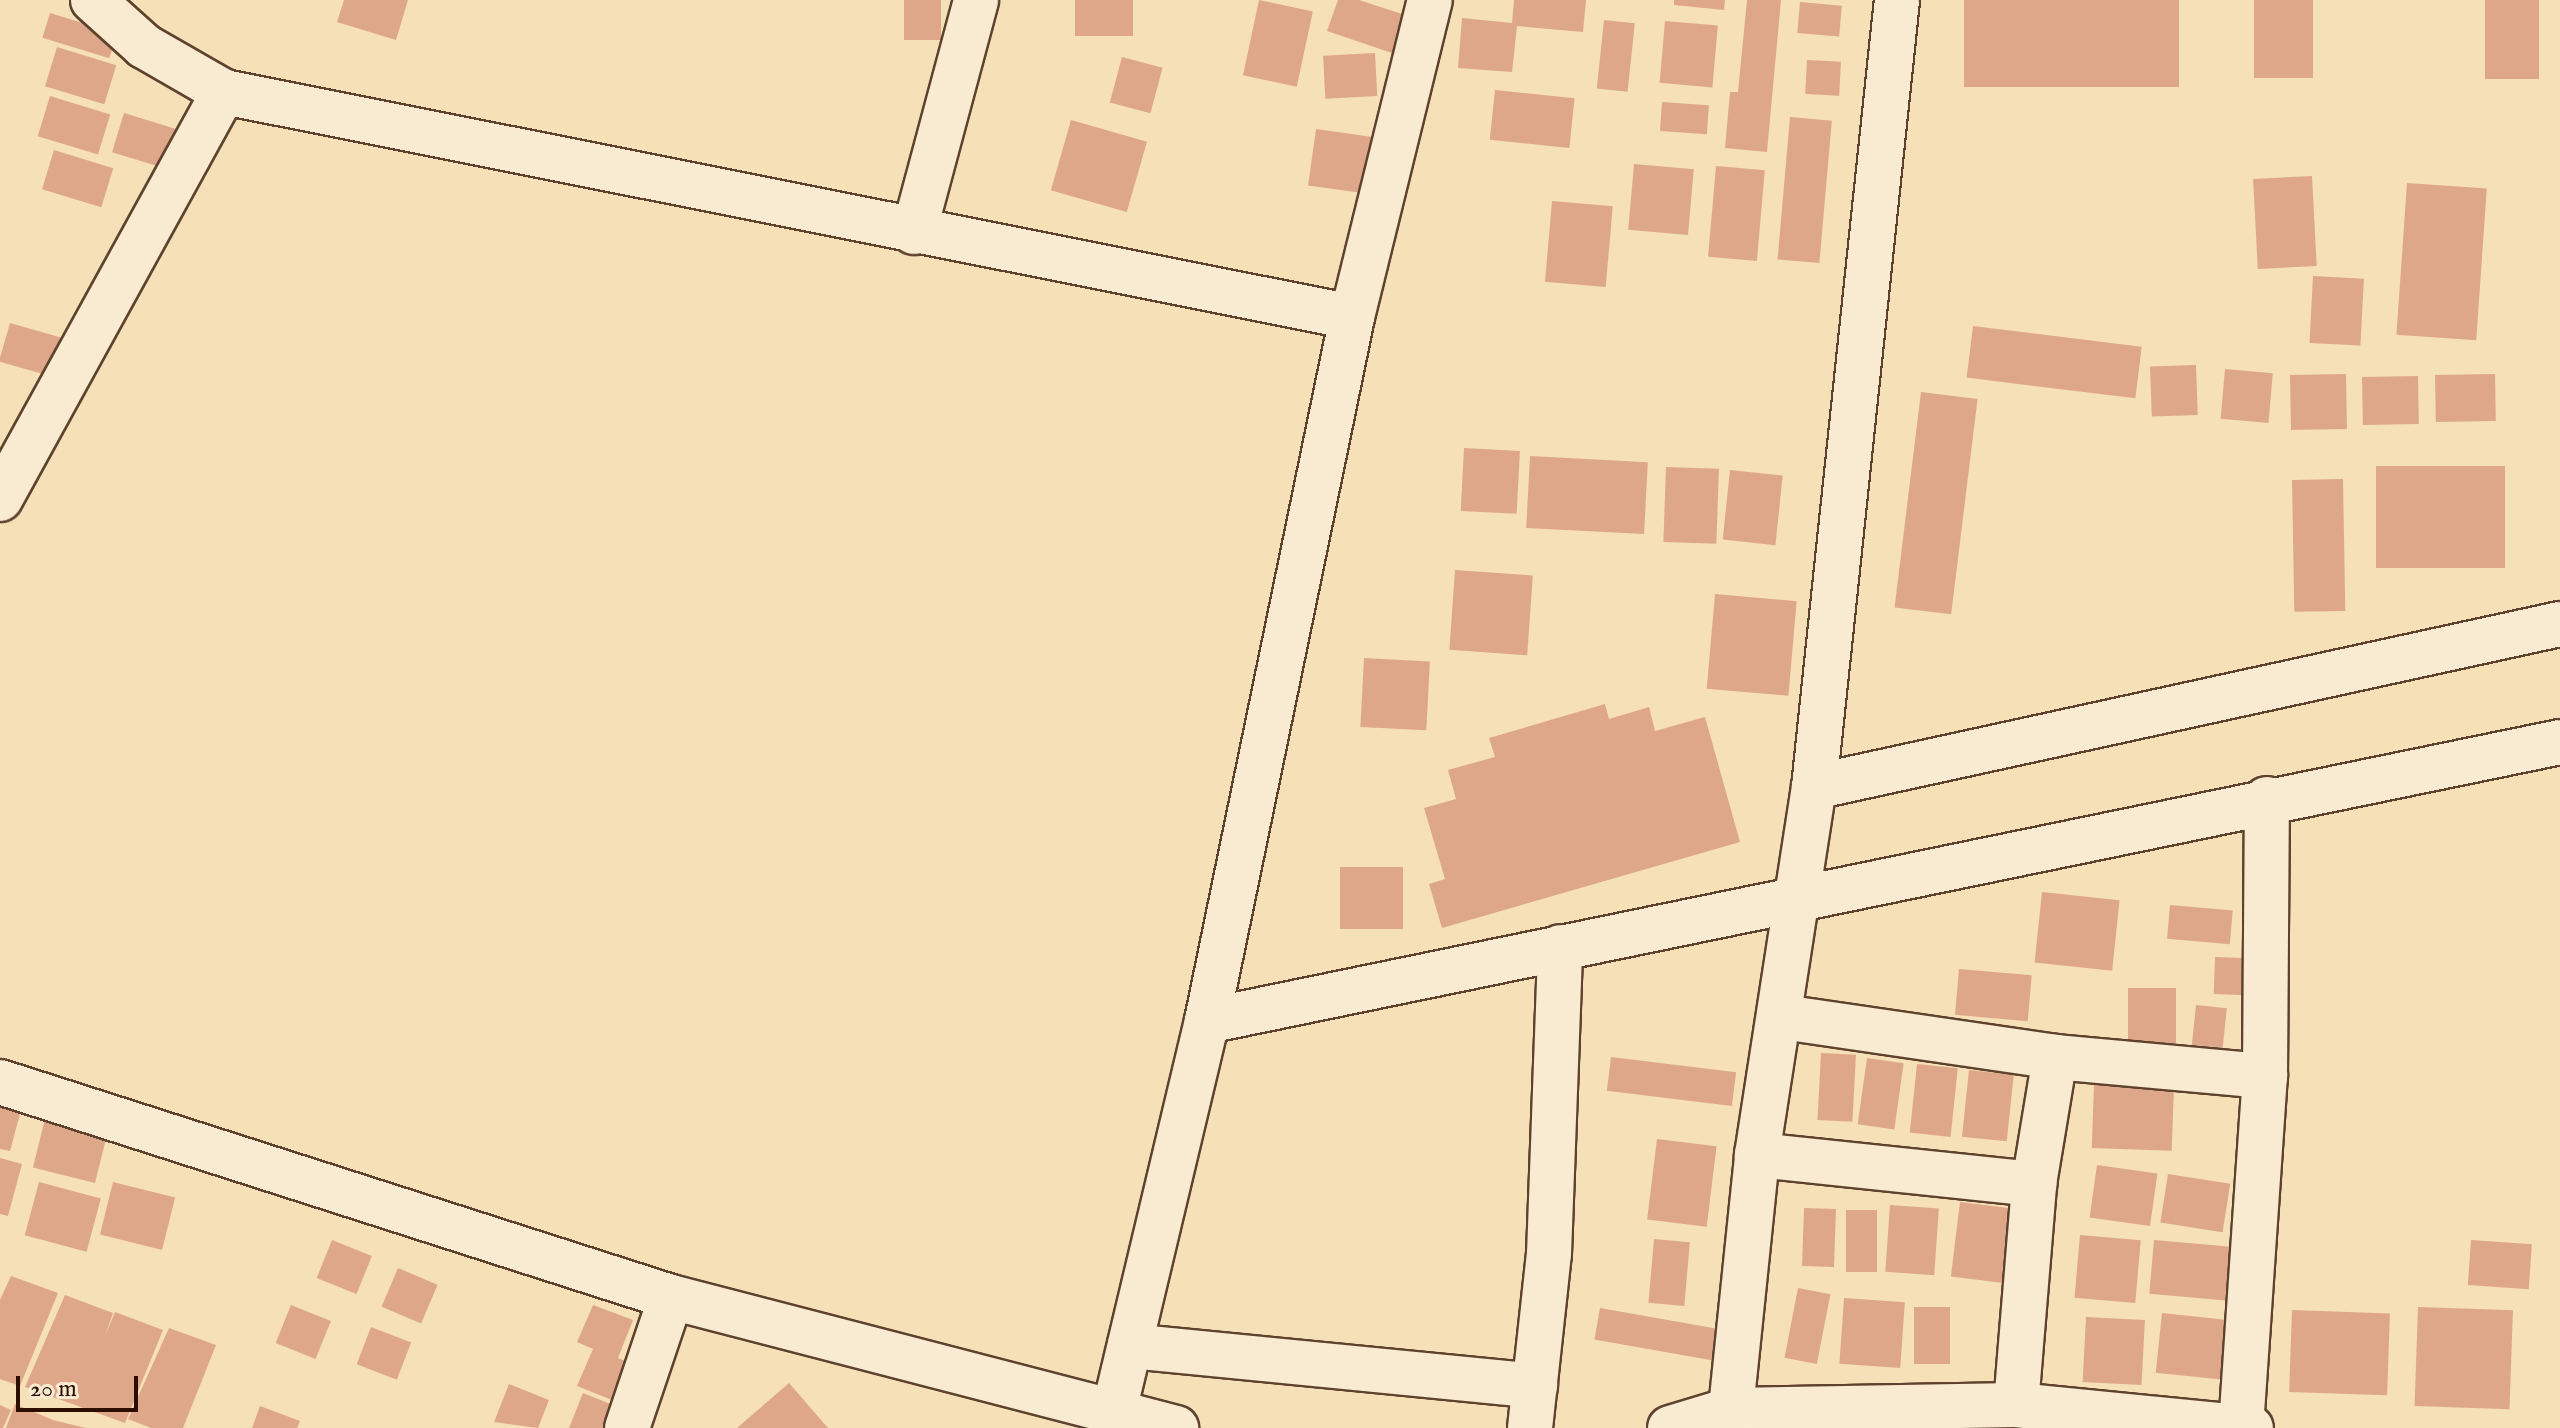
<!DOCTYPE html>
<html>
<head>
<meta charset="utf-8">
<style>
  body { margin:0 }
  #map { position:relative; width:2560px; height:1428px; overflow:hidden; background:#f5e0b8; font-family:"IM FELL English",serif }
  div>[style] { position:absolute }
  .building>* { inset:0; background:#dfa789; transform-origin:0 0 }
  .roads { filter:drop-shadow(2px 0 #5e422e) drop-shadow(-2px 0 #5e422e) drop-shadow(0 2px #5e422e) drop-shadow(0 -2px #5e422e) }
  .minor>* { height:44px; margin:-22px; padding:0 22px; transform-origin:22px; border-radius:22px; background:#f8ebd1 }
  .tertiary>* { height:44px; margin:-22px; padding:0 22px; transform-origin:22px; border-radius:22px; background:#f8ebd1 }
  span { translate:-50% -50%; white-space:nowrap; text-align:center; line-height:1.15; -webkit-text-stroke:6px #f8ebd1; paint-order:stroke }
  .scale { position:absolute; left:16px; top:1376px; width:122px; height:36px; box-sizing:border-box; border:4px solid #2c0d00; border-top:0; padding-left:10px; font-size:24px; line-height:28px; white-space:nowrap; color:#2c0d00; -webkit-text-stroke:6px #f8ebd1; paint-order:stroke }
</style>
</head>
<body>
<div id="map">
  <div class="building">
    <i style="clip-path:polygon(344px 0,408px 0,396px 40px,337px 22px)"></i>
    <i style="left:904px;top:0;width:37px;height:40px"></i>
    <i style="left:1075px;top:0;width:58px;height:36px"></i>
    <i style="left:1259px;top:0;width:55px;height:77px;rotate:12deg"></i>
    <i style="clip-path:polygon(1338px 0,1359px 0,1405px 15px,1392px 53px,1327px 31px)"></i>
    <i style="clip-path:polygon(1514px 0,1586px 0,1583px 32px,1517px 26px,1512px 72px,1458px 68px,1462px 18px,1512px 23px)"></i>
    <i style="clip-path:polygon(1674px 0,1725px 0,1724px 10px,1674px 5px)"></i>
    <i style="clip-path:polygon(1747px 0,1781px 0,1767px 152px,1725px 148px,1730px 92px,1738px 92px)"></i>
    <i style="left:1964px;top:0;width:215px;height:87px"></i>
    <i style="left:2254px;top:0;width:59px;height:78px"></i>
    <i style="left:2485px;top:0;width:54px;height:79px"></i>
    <i style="left:1800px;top:2px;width:42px;height:31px;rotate:5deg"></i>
    <i style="left:50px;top:13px;width:70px;height:26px;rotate:17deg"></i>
    <i style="left:1604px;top:20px;width:31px;height:69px;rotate:6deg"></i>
    <i style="left:1665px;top:21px;width:53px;height:62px;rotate:5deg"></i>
    <i style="left:57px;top:47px;width:62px;height:41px;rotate:17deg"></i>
    <i style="left:1375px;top:53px;width:43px;height:52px;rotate:87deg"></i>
    <i style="left:1122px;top:57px;width:42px;height:47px;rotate:15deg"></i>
    <i style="left:1807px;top:60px;width:34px;height:34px;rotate:3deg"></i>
    <i style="left:1495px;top:90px;width:80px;height:50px;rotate:6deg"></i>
    <i style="left:50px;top:96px;width:63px;height:42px;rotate:17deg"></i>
    <i style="left:1662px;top:102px;width:47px;height:29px;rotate:4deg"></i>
    <i style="left:124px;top:113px;width:62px;height:41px;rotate:17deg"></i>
    <i style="left:1790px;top:117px;width:42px;height:143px;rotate:5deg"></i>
    <i style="left:1071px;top:120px;width:79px;height:73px;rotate:16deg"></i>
    <i style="left:1316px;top:129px;width:64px;height:57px;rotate:8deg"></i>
    <i style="left:54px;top:150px;width:62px;height:41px;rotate:17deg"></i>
    <i style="left:1634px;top:164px;width:60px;height:66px;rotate:5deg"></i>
    <i style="left:1716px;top:166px;width:49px;height:91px;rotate:5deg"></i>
    <i style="left:2312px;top:176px;width:90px;height:59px;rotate:87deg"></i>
    <i style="left:2407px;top:183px;width:80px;height:152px;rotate:4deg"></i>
    <i style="left:1552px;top:201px;width:61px;height:81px;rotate:5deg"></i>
    <i style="left:2313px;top:276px;width:51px;height:67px;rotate:3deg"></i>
    <i style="left:10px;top:323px;width:62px;height:40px;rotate:16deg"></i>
    <i style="left:1973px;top:326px;width:170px;height:52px;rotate:7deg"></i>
    <i style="left:2196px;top:365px;width:50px;height:46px;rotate:88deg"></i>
    <i style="left:2225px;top:369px;width:48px;height:50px;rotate:5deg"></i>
    <i style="left:2346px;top:374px;width:55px;height:56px;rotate:89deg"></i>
    <i style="left:2495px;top:374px;width:47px;height:60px;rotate:89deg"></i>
    <i style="left:2418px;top:376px;width:48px;height:56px;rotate:89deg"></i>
    <i style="left:1921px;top:392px;width:57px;height:217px;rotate:7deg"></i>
    <i style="left:1464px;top:448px;width:56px;height:63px;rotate:3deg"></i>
    <i style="left:1530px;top:456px;width:118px;height:72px;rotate:3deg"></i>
    <i style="left:2376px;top:466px;width:129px;height:102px"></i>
    <i style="left:1666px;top:467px;width:53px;height:75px;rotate:2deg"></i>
    <i style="left:1730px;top:470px;width:53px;height:70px;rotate:6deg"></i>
    <i style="left:2343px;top:479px;width:132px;height:51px;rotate:89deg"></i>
    <i style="left:1455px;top:570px;width:78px;height:80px;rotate:4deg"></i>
    <i style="left:1715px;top:594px;width:82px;height:95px;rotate:5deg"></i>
    <i style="left:1364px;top:658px;width:66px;height:69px;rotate:3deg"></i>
    <i style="clip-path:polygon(1605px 704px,1609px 719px,1649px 707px,1655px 731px,1705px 717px,1740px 842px,1442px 928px,1429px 884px,1445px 879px,1424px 808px,1456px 799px,1448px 770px,1495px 757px,1489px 738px)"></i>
    <i style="left:1403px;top:867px;width:62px;height:63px;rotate:90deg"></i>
    <i style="left:2042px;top:892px;width:78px;height:71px;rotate:6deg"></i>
    <i style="left:2170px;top:905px;width:63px;height:34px;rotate:5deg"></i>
    <i style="left:2215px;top:957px;width:34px;height:37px;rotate:2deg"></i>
    <i style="left:1959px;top:969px;width:73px;height:46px;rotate:5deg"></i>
    <i style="left:2128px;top:988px;width:48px;height:55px"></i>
    <i style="left:2196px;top:1005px;width:31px;height:40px;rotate:6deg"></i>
    <i style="left:1821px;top:1053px;width:35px;height:67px;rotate:3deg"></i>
    <i style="left:1611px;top:1057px;width:126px;height:34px;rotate:7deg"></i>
    <i style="left:1867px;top:1058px;width:37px;height:67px;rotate:8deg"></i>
    <i style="left:1917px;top:1064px;width:41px;height:69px;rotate:6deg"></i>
    <i style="left:1969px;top:1070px;width:45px;height:67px;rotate:6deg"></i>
    <i style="left:2094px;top:1084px;width:80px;height:64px;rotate:2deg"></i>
    <i style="clip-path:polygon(0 1093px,24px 1099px,10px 1151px,0 1149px)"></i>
    <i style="left:46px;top:1115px;width:64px;height:54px;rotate:14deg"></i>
    <i style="left:1657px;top:1139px;width:60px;height:81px;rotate:7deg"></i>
    <i style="clip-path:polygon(0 1158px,22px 1164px,8px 1216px,0 1214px)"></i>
    <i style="left:2097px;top:1165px;width:61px;height:53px;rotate:8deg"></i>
    <i style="left:2168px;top:1174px;width:63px;height:49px;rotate:9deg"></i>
    <i style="left:39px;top:1182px;width:64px;height:55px;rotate:15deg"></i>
    <i style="left:113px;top:1182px;width:64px;height:54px;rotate:14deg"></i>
    <i style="left:1960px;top:1202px;width:57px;height:75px;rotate:7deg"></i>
    <i style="left:1890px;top:1205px;width:49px;height:67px;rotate:4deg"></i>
    <i style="left:1804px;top:1208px;width:32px;height:58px;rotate:2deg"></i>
    <i style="left:1877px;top:1210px;width:62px;height:31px;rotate:90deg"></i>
    <i style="left:2080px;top:1235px;width:61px;height:63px;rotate:5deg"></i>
    <i style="left:1654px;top:1239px;width:36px;height:64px;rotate:5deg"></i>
    <i style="left:332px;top:1240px;width:43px;height:41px;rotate:22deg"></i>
    <i style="left:2154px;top:1240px;width:80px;height:54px;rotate:5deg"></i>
    <i style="left:2471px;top:1240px;width:61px;height:45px;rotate:4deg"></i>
    <i style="left:398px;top:1268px;width:43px;height:42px;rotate:23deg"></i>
    <i style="clip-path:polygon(11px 1276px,58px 1293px,20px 1386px,0 1379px,0 1300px)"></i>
    <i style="left:1798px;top:1288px;width:33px;height:71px;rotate:11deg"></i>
    <i style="clip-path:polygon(65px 1295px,113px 1313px,105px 1336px,115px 1312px,163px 1330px,125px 1423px,25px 1387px)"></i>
    <i style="left:1844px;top:1298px;width:61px;height:66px;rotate:4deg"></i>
    <i style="left:291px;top:1305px;width:43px;height:41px;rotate:22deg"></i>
    <i style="clip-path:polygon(593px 1305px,633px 1320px,618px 1358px,632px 1364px,617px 1402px,577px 1386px,593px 1349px,577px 1342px)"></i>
    <i style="left:1914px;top:1307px;width:36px;height:57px"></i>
    <i style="left:2418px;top:1307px;width:95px;height:99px;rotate:2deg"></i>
    <i style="left:1600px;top:1308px;width:119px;height:32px;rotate:10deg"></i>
    <i style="left:2292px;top:1310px;width:98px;height:82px;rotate:2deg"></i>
    <i style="left:2162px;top:1313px;width:66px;height:60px;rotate:6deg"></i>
    <i style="left:2086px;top:1317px;width:59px;height:65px;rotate:3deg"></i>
    <i style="left:371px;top:1327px;width:43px;height:40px;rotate:21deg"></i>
    <i style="clip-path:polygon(169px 1328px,216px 1345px,183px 1428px,151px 1428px,128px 1419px)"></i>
    <i style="clip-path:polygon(789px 1383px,828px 1428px,737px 1428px)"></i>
    <i style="clip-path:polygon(509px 1384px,549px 1400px,538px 1428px,494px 1422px)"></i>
    <i style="clip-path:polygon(583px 1393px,623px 1409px,615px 1428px,569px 1428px)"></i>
    <i style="clip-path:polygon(15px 1404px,53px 1420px,86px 1428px,6px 1428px)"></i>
    <i style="clip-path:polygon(0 1405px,11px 1410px,3px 1428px,0 1428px)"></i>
    <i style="clip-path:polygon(260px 1406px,300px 1421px,297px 1428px,252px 1428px)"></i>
  </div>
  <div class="roads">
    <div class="minor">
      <i style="left:914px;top:232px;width:240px;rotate:-75deg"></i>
      <i style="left:1352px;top:317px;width:326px;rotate:-76.2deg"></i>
      <i style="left:0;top:499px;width:465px;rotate:-61.2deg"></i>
      <i style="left:1814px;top:787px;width:764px;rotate:-12.33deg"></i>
      <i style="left:1782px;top:1017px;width:276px;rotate:8.3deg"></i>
      <i style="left:2055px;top:1057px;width:211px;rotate:5.2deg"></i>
      <i style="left:0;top:1082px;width:705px;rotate:17.77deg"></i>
      <i style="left:671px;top:1297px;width:522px;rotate:14.54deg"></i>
      <i style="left:1757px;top:1155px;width:279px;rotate:6deg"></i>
      <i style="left:1130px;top:1346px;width:407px;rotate:5.6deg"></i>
      <i style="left:2016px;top:1405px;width:222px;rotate:-85.3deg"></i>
      <i style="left:2034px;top:1184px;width:129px;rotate:-80.6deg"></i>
      <i style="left:2241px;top:1427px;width:352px;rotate:-86.1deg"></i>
      <i style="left:2265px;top:1076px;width:277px;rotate:-89.6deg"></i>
      <i style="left:627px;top:1428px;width:138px;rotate:-71.4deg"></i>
      <i style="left:1110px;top:1428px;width:418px;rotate:-76.6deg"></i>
      <i style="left:1530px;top:1428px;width:175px;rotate:-83.8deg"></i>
      <i style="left:1549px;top:1254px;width:307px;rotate:-87.9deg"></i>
      <i style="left:1670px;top:1428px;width:63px;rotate:-16.7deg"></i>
      <i style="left:1730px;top:1410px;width:286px;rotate:-1deg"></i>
      <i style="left:2016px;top:1405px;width:236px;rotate:5.6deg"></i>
      <i style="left:1729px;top:1428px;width:274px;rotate:-84.1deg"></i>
      <i style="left:1757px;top:1155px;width:372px;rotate:-81.2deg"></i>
      <i style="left:1814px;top:787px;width:791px;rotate:-83.98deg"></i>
    </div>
    <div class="tertiary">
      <i style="left:93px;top:0;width:69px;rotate:42deg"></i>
      <i style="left:144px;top:46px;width:92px;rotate:29.9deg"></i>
      <i style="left:224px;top:92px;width:1150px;rotate:11.28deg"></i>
      <i style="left:1352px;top:317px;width:719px;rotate:101.64deg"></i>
      <i style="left:1207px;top:1021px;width:1381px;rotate:-11.65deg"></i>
    </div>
  </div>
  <div class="scale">20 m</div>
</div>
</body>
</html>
